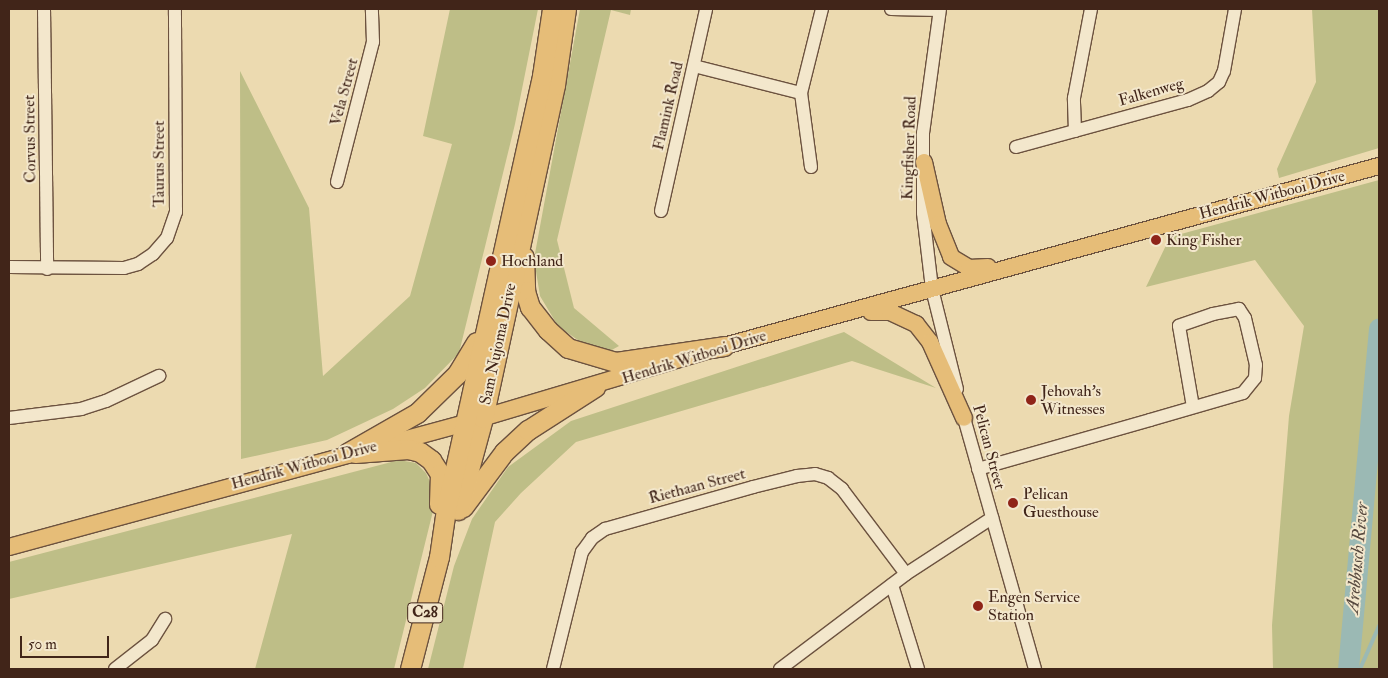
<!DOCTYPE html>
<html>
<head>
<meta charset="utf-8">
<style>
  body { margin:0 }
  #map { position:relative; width:1388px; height:678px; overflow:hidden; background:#ecdab0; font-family:"IM FELL Double Pica",serif }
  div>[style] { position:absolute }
  .green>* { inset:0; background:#bebe87 }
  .stream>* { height:4px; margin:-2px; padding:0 2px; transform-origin:2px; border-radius:2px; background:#9bb9b4 }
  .river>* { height:21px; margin:-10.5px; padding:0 10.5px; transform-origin:10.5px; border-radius:10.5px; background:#9bb9b4 }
  .roads { filter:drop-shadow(1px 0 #6c523f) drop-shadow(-1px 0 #6c523f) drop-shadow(0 1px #6c523f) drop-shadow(0 -1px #6c523f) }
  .minor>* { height:12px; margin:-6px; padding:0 6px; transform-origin:6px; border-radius:6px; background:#f3e7cc }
  .major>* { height:16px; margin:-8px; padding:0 8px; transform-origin:8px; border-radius:8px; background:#e6bd78 }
  .highway>* { height:19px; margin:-9.5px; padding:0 9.5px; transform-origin:9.5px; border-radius:9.5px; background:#e6bd78 }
  .dots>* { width:14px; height:14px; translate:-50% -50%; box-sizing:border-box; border:2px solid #f3e7cc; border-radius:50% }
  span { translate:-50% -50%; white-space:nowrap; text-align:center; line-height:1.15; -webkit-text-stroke:4px #f3e7cc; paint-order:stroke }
  .shield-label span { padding:1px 4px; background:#f3e7cc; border:1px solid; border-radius:4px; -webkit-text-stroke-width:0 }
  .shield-label { font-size:15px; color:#412519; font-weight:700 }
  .street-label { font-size:16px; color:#412519 }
  .poi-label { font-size:16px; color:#412519 }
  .left { translate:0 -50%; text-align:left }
  .water-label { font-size:18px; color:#584a40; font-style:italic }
  .frame { position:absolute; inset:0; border:10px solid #412519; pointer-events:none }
  .scale { position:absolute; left:20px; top:636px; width:89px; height:22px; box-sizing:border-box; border:2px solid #412519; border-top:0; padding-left:6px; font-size:15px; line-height:18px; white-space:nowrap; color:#412519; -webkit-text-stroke:4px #f3e7cc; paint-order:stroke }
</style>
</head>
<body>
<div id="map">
  <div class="green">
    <i style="clip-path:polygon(450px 9px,538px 9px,515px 124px,459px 353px,425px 388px,393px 409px,327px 440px,241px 459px,240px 71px,309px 208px,323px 376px,410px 296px,452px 144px,423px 136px)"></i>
    <i style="clip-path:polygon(580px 9px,631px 9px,630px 15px,611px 10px,557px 240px,574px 308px,619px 346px,608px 352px,582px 343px,558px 326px,540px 296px,534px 259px)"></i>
    <i style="clip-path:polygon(1312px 9px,1379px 9px,1379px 148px,1279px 178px,1277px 169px,1316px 82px)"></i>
    <i style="clip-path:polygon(1379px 180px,1379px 669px,1273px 669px,1272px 625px,1289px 416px,1304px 326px,1255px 260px,1146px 287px,1170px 237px)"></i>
    <i style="clip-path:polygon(844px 332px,936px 388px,852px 361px,576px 442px,521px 493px,495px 522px,463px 669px,428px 669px,454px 566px,472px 519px,508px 467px,571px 421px)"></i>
    <i style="clip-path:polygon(399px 460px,416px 463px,426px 473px,432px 486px,433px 511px,394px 669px,255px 669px,292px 534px,9px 599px,9px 562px)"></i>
  </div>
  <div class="stream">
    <i style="left:1360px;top:669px;width:47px;rotate:-66.2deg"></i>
  </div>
  <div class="river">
    <i style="left:1348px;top:669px;width:342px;rotate:-84.8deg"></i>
  </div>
  <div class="roads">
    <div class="minor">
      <i style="left:44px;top:9px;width:260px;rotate:89.3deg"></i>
      <i style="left:891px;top:9px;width:48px;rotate:1.2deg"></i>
      <i style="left:940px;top:9px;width:125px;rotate:97.8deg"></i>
      <i style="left:923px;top:133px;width:80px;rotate:90deg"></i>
      <i style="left:923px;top:213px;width:77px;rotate:83.2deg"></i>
      <i style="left:932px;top:289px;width:103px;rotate:76deg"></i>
      <i style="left:694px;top:66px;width:110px;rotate:14.2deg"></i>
      <i style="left:1075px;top:131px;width:33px;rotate:-92deg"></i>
      <i style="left:1074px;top:98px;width:91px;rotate:-79.2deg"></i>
      <i style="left:1016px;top:147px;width:178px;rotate:-15.3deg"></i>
      <i style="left:1188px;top:100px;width:22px;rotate:-24deg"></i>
      <i style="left:1208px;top:91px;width:14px;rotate:-39deg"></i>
      <i style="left:1219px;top:82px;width:12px;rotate:-66deg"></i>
      <i style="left:1224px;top:71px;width:63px;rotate:-79.9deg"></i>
      <i style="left:811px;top:167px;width:75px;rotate:-97.7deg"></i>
      <i style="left:801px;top:93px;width:87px;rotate:-76deg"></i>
      <i style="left:337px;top:182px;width:145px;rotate:-75.6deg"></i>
      <i style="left:373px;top:42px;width:33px;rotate:-92deg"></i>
      <i style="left:661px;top:211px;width:207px;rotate:-77.4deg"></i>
      <i style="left:9px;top:267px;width:115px;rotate:0.5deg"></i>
      <i style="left:124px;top:268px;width:15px;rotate:-16deg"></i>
      <i style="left:138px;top:264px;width:18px;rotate:-34deg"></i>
      <i style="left:153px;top:254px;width:21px;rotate:-49deg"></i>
      <i style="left:167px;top:238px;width:28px;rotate:-71deg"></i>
      <i style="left:176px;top:212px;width:203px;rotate:-90.3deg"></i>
      <i style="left:962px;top:411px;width:268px;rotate:74.2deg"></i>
      <i style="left:9px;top:418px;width:73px;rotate:-7.1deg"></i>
      <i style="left:81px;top:409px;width:26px;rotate:-18deg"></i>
      <i style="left:106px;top:401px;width:59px;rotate:-25.3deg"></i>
      <i style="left:978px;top:469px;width:179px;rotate:-15.9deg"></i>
      <i style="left:1150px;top:420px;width:97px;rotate:-16.2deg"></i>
      <i style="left:1243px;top:393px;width:19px;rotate:-51deg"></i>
      <i style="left:1255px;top:378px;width:13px;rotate:-86deg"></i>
      <i style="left:1256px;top:365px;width:48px;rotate:-103.2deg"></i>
      <i style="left:1245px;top:318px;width:11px;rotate:-124deg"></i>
      <i style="left:1239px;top:309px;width:26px;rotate:169deg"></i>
      <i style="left:1213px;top:314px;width:36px;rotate:161deg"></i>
      <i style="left:1179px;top:326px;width:82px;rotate:80.2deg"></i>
      <i style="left:892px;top:585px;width:88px;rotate:72.8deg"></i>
      <i style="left:115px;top:669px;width:47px;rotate:-38.1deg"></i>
      <i style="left:152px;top:640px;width:25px;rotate:-58deg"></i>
      <i style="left:553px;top:669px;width:121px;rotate:-76.1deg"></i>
      <i style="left:582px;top:552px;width:17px;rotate:-54deg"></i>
      <i style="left:592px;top:538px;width:16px;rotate:-35deg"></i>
      <i style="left:605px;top:529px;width:154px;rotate:-15.8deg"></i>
      <i style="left:753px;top:487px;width:45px;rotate:-14deg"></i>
      <i style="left:797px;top:476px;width:18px;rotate:-6deg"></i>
      <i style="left:815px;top:474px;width:14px;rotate:17deg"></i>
      <i style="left:828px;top:478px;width:18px;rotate:38deg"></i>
      <i style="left:842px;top:489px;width:106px;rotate:53deg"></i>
      <i style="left:780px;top:669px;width:158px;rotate:-37deg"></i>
      <i style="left:906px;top:574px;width:103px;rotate:-33.1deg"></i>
    </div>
    <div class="major">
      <i style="left:924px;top:162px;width:64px;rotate:77.3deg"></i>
      <i style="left:938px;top:224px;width:35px;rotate:68deg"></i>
      <i style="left:951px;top:257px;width:21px;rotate:31deg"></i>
      <i style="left:969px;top:268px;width:19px;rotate:-3deg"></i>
      <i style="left:871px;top:312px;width:19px"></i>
      <i style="left:890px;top:312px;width:29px;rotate:25deg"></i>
      <i style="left:916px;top:324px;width:23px;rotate:52deg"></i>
      <i style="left:930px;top:342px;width:83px;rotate:65.9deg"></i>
      <i style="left:9px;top:547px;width:473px;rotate:-15.2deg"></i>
      <i style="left:465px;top:423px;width:270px;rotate:-16.6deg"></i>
      <i style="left:724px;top:346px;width:679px;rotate:-15.37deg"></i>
    </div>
    <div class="highway">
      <i style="left:524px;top:257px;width:34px;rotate:88deg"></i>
      <i style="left:525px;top:291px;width:17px;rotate:73deg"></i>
      <i style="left:530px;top:307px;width:29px;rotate:52deg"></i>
      <i style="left:548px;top:330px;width:27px;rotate:42deg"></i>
      <i style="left:568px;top:348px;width:50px;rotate:16.3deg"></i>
      <i style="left:616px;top:362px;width:109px;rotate:-8.4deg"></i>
      <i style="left:347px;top:453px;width:81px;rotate:-29.7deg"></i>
      <i style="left:417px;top:413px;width:56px;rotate:-44.3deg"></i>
      <i style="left:457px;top:374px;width:37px;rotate:-59deg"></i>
      <i style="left:355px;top:453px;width:53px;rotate:-4.3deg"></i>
      <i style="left:408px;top:449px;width:12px;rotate:14deg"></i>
      <i style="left:420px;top:452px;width:14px;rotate:36deg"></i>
      <i style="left:431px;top:460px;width:17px;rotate:57deg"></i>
      <i style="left:440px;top:474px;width:30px;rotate:92deg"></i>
      <i style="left:463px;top:507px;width:69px;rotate:-53.3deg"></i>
      <i style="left:504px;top:452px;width:33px;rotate:-43deg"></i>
      <i style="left:528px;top:430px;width:80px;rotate:-32.7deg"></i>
      <i style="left:458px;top:510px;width:95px;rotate:-74.8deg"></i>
      <i style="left:483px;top:418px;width:341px;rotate:-77.8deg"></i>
      <i style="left:555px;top:85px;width:77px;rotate:-81.8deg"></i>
      <i style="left:410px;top:669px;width:116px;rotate:-75.5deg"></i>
      <i style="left:439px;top:557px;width:49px;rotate:-81.7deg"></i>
      <i style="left:446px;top:509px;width:444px;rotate:-77.5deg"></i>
      <i style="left:542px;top:76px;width:68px;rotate:-81.5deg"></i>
    </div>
  </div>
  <div class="dots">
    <i style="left:1156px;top:240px;background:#8f2418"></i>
    <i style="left:491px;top:261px;background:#8f2418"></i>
    <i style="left:1031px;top:400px;background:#8f2418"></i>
    <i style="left:1013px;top:503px;background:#8f2418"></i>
    <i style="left:978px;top:606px;background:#8f2418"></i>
  </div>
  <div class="shield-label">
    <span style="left:425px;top:613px">C28</span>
  </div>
  <div class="street-label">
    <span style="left:344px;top:92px;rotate:-75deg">Vela Street</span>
    <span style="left:1151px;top:92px;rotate:-16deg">Falkenweg</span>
    <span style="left:668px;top:106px;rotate:-77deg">Flamink Road</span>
    <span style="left:30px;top:139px;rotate:-91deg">Corvus Street</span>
    <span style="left:909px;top:148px;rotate:-88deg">Kingfisher Road</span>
    <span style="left:159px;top:164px;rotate:-90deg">Taurus Street</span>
    <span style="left:1272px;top:195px;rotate:-15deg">Hendrik Witbooi Drive</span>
    <span style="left:498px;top:344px;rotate:-78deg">Sam Nujoma Drive</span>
    <span style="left:694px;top:357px;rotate:-17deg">Hendrik Witbooi Drive</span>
    <span style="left:989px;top:447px;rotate:75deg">Pelican Street</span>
    <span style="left:304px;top:465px;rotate:-15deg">Hendrik Witbooi Drive</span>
    <span style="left:697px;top:486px;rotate:-15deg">Riethaan Street</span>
  </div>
  <div class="poi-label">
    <span class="left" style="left:1166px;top:240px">King Fisher</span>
    <span class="left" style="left:501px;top:261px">Hochland</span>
    <span class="left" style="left:1041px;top:400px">Jehovah’s<br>Witnesses</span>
    <span class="left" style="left:1023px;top:503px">Pelican<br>Guesthouse</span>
    <span class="left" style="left:988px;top:606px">Engen Service<br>Station</span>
  </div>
  <div class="water-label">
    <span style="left:1358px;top:558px;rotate:-85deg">Arebbusch River</span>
  </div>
  <div class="frame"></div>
  <div class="scale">50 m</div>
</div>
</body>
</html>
